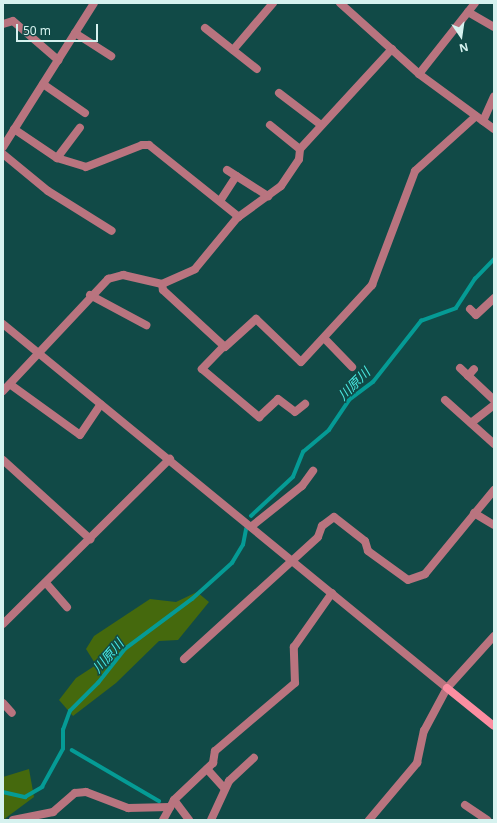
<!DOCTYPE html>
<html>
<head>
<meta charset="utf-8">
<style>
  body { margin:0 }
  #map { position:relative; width:497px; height:823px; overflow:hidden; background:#114a47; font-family:"Noto Sans","Noto Sans JP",sans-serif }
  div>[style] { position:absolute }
  .green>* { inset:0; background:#45690d }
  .stream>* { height:3.5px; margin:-1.75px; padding:0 1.75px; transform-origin:1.75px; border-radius:1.75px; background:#059b95 }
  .street>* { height:8px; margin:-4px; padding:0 4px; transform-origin:4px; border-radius:4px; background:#b9747f }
  .secondary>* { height:8px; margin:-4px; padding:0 4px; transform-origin:4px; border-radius:4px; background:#fb8ea1 }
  span { translate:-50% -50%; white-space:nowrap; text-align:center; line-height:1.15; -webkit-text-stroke:3px #114a47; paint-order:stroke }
  .water-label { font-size:13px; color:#4bece4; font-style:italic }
  .frame { position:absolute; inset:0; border:4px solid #d6f2ef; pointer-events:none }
  .north { position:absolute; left:441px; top:16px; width:40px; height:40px; -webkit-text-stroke:3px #114a47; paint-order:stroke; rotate:167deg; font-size:11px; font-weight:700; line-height:16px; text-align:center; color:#d6f2ef }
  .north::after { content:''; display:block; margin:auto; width:14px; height:18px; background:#d6f2ef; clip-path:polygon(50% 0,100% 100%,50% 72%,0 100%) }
  .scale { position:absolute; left:16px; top:24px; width:82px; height:18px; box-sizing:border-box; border:2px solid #d6f2ef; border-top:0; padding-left:5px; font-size:12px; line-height:14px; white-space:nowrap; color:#d6f2ef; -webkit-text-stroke:3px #114a47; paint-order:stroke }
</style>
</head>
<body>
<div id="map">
  <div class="green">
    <i style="clip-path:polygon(197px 592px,209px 602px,178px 640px,159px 641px,116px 683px,73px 716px,59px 700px,76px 678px,96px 665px,86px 649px,94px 636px,150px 599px,176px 602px)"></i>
    <i style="clip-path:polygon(29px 769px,34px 797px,3px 820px,3px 777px)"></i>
  </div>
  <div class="stream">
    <i style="left:251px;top:516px;width:57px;rotate:-42.9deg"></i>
    <i style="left:293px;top:477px;width:27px;rotate:-68deg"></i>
    <i style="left:303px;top:452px;width:34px;rotate:-40deg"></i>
    <i style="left:329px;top:430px;width:36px;rotate:-56deg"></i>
    <i style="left:349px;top:400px;width:30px;rotate:-37deg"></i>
    <i style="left:373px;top:382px;width:78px;rotate:-51.8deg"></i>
    <i style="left:421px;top:321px;width:37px;rotate:-20deg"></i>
    <i style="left:456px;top:308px;width:35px;rotate:-57deg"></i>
    <i style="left:475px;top:279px;width:28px;rotate:-46deg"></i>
    <i style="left:72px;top:750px;width:101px;rotate:30.4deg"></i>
    <i style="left:3px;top:792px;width:23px;rotate:13deg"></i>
    <i style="left:25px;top:797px;width:20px;rotate:-30deg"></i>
    <i style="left:42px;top:787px;width:43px;rotate:-61.1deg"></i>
    <i style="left:63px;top:749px;width:19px;rotate:-90deg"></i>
    <i style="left:63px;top:730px;width:20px;rotate:-70deg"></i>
    <i style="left:70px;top:711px;width:40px;rotate:-45deg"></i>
    <i style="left:98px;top:683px;width:43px;rotate:-51.5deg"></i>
    <i style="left:125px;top:649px;width:84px;rotate:-36.7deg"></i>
    <i style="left:192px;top:599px;width:54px;rotate:-42deg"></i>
    <i style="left:232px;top:563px;width:21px;rotate:-59deg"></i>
    <i style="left:243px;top:545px;width:16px;rotate:-79deg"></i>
  </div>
  <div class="street">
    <i style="left:340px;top:3px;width:106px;rotate:41.9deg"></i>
    <i style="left:419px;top:74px;width:93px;rotate:36.3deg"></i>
    <i style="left:468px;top:12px;width:30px;rotate:30deg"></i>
    <i style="left:3px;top:24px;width:10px;rotate:-17deg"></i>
    <i style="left:13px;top:21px;width:60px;rotate:40.9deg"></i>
    <i style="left:205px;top:28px;width:66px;rotate:38.3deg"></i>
    <i style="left:75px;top:33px;width:43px;rotate:32.6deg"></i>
    <i style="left:233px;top:50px;width:62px;rotate:-49.6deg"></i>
    <i style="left:419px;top:74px;width:90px;rotate:-51.7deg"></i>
    <i style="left:43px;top:84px;width:51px;rotate:34.6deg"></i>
    <i style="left:279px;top:93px;width:53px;rotate:37.3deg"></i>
    <i style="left:483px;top:121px;width:27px;rotate:-66deg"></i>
    <i style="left:270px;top:125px;width:38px;rotate:39deg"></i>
    <i style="left:14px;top:129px;width:52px;rotate:34deg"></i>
    <i style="left:57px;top:158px;width:30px;rotate:17deg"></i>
    <i style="left:86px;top:167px;width:60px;rotate:-21.4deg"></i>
    <i style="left:142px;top:145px;width:7px"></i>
    <i style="left:149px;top:145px;width:115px;rotate:38.7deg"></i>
    <i style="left:3px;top:147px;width:170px;rotate:-57.7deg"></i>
    <i style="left:3px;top:154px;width:58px;rotate:39.4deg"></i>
    <i style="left:48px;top:191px;width:75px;rotate:32deg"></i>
    <i style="left:57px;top:158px;width:38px;rotate:-53deg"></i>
    <i style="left:227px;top:170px;width:49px;rotate:32.4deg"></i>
    <i style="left:220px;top:201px;width:30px;rotate:-57deg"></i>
    <i style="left:162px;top:284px;width:6px;rotate:81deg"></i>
    <i style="left:163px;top:290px;width:84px;rotate:42.6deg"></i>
    <i style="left:225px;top:347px;width:42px;rotate:-42.1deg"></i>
    <i style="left:256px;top:319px;width:62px;rotate:43.7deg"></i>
    <i style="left:301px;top:362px;width:105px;rotate:-47.3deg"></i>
    <i style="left:372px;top:285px;width:122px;rotate:-69.3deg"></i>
    <i style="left:415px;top:171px;width:82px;rotate:-42deg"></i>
    <i style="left:90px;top:295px;width:64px;rotate:28.2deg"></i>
    <i style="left:470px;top:309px;width:8px;rotate:45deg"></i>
    <i style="left:476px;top:315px;width:25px;rotate:-43deg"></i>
    <i style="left:3px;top:324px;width:574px;rotate:39.35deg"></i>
    <i style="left:325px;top:339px;width:39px;rotate:46deg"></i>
    <i style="left:224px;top:346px;width:32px;rotate:134deg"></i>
    <i style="left:202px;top:369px;width:75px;rotate:40.1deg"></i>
    <i style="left:259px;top:417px;width:26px;rotate:-43deg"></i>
    <i style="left:278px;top:399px;width:21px;rotate:37deg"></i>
    <i style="left:295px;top:412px;width:13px;rotate:-39deg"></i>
    <i style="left:460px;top:368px;width:47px;rotate:43.3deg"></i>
    <i style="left:468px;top:376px;width:9px;rotate:-49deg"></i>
    <i style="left:11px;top:385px;width:85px;rotate:35.9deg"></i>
    <i style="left:80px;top:435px;width:37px;rotate:-56deg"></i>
    <i style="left:3px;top:391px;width:154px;rotate:-46.8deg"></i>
    <i style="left:108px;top:279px;width:16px;rotate:-15deg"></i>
    <i style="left:123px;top:275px;width:40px;rotate:13deg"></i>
    <i style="left:162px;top:284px;width:36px;rotate:-24deg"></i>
    <i style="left:195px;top:269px;width:66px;rotate:-50.5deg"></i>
    <i style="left:237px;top:218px;width:54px;rotate:-36deg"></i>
    <i style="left:281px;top:186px;width:32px;rotate:-56deg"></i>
    <i style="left:299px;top:159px;width:10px;rotate:-84deg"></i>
    <i style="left:300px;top:149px;width:136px;rotate:-47.4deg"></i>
    <i style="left:445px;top:400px;width:66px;rotate:41.9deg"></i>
    <i style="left:471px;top:423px;width:29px;rotate:-38deg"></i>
    <i style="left:3px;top:460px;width:118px;rotate:42.2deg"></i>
    <i style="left:474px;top:513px;width:23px;rotate:31deg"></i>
    <i style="left:252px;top:526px;width:64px;rotate:-38.7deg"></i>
    <i style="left:302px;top:486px;width:19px;rotate:-54deg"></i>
    <i style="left:46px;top:583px;width:32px;rotate:49deg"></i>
    <i style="left:3px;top:624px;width:235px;rotate:-44.7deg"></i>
    <i style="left:184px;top:659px;width:181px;rotate:-42.3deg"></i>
    <i style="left:318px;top:537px;width:12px;rotate:-70deg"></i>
    <i style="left:322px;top:526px;width:15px;rotate:-37deg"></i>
    <i style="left:334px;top:517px;width:39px;rotate:38deg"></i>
    <i style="left:365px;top:541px;width:10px;rotate:73deg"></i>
    <i style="left:368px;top:551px;width:49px;rotate:35.9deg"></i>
    <i style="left:408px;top:580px;width:18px;rotate:-19deg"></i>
    <i style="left:425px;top:574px;width:109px;rotate:-50.6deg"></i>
    <i style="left:3px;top:703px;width:13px;rotate:48deg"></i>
    <i style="left:207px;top:769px;width:25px;rotate:48deg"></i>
    <i style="left:174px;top:800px;width:25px;rotate:53deg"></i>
    <i style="left:465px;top:805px;width:27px;rotate:34deg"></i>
    <i style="left:13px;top:820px;width:41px;rotate:-11.3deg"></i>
    <i style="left:53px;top:812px;width:29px;rotate:-41deg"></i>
    <i style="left:75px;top:793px;width:11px;rotate:-5deg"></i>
    <i style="left:86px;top:792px;width:45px;rotate:20.9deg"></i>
    <i style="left:128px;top:808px;width:42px;rotate:-1.4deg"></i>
    <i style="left:163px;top:820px;width:23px;rotate:-61deg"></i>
    <i style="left:174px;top:800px;width:54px;rotate:-43.5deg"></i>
    <i style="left:213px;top:763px;width:12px;rotate:-81deg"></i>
    <i style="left:215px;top:751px;width:105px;rotate:-40.4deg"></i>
    <i style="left:295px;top:683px;width:36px;rotate:-92deg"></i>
    <i style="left:294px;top:647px;width:66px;rotate:-54.9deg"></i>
    <i style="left:211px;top:820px;width:43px;rotate:-65.2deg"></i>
    <i style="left:229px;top:781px;width:34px;rotate:-43deg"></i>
    <i style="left:369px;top:820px;width:75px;rotate:-49.9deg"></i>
    <i style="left:417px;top:763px;width:33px;rotate:-78deg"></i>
    <i style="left:424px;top:731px;width:49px;rotate:-61.9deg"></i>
    <i style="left:447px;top:688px;width:70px;rotate:-47.9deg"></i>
  </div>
  <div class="secondary">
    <i style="left:447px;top:688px;width:60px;rotate:39deg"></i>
  </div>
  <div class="water-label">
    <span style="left:354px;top:384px;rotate:-45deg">川原川</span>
    <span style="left:108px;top:656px;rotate:-49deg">川原川</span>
  </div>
  <div class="frame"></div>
  <div class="north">N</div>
  <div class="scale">50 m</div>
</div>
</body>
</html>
